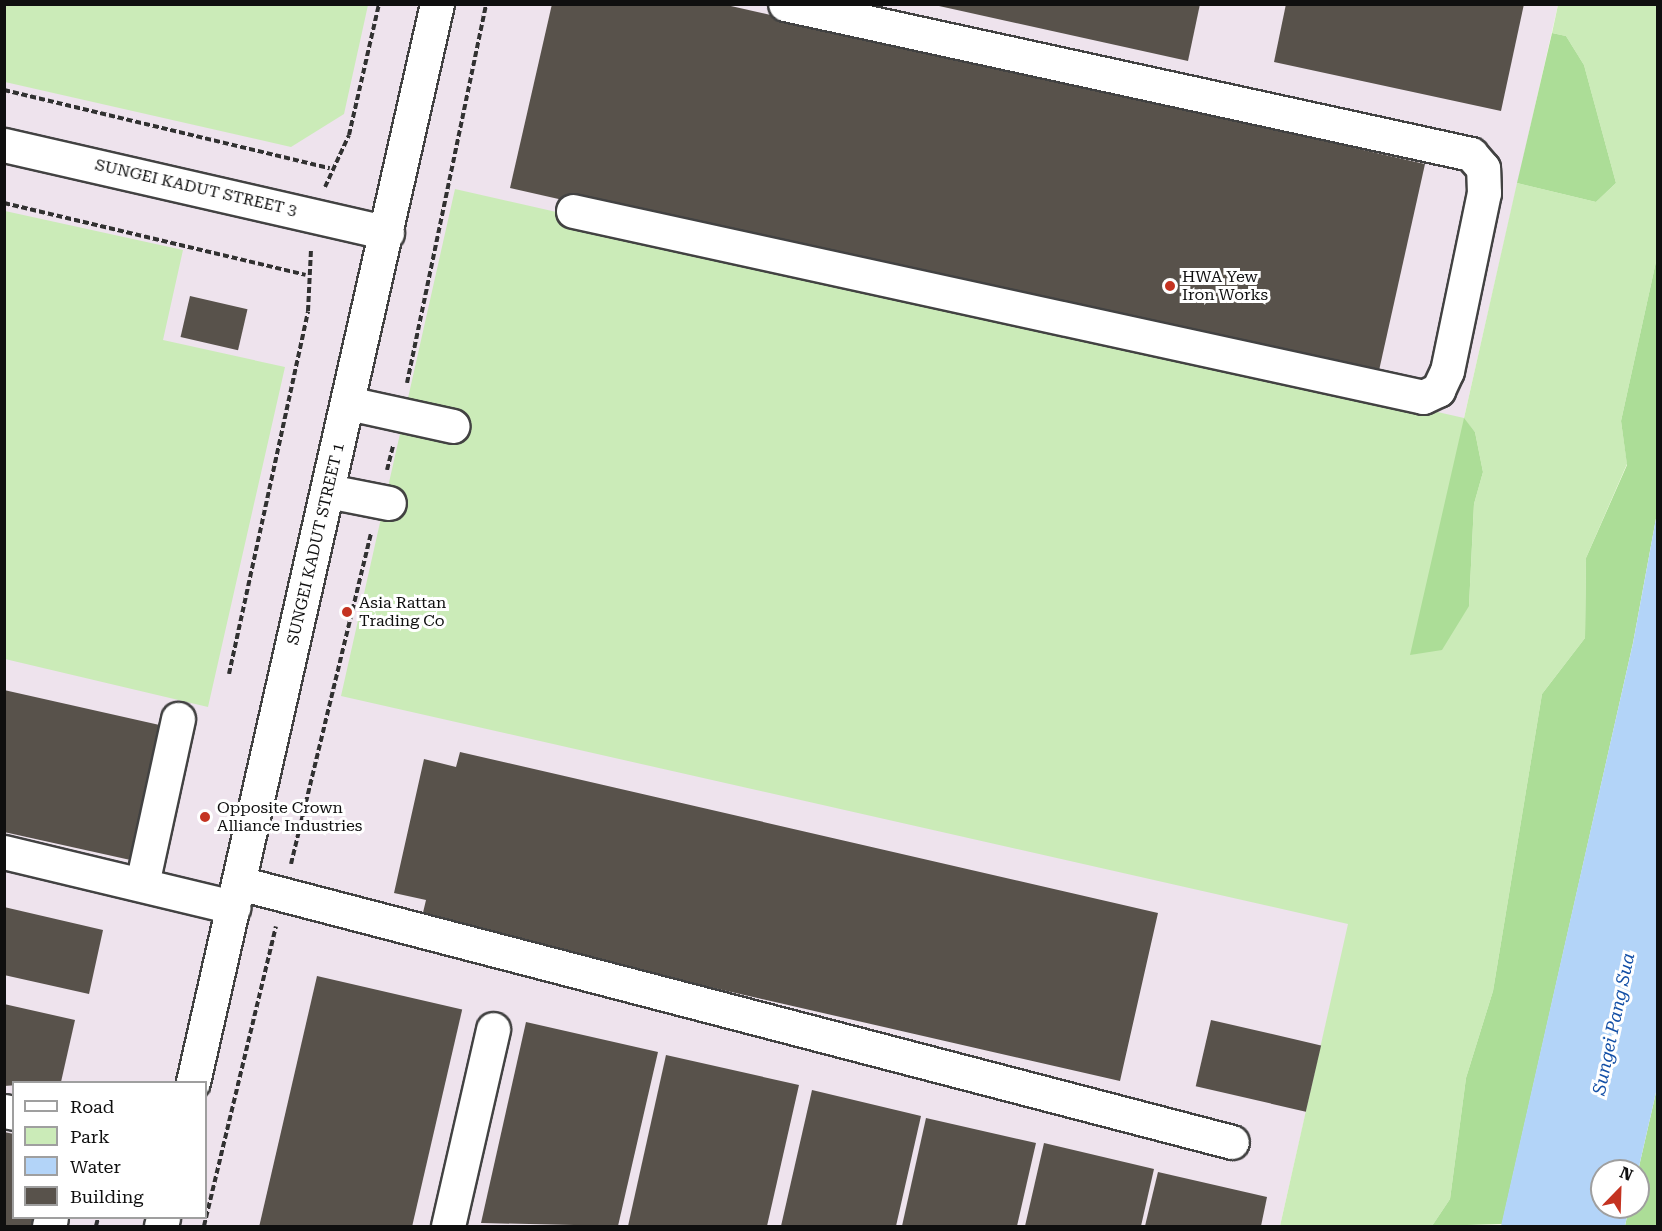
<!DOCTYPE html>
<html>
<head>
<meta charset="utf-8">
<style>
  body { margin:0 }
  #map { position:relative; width:1662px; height:1231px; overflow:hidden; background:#fffef1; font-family:"Roboto Serif",serif }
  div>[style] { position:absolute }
  .industrial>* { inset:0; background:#eee3ed }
  .green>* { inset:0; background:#cbebb8 }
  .forest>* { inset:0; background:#acdd97 }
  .water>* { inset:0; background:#b3d4f8 }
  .building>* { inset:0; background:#58524b; transform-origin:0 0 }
  .path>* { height:4px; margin-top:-2px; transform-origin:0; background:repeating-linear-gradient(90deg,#313131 0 6px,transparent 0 9px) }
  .roads { filter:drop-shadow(2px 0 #424242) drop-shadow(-2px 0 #424242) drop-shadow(0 2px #424242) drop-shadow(0 -2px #424242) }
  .minor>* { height:33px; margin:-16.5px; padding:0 16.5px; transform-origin:16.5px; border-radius:16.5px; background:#fff }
  .dots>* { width:16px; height:16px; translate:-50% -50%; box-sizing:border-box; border:3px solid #fff; border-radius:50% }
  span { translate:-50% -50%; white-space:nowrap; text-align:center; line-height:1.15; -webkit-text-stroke:6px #fff; paint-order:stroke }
  .street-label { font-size:16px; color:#0f0f0f }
  .poi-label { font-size:16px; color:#0f0f0f }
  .left { translate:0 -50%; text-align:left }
  .water-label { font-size:18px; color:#134fa6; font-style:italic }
  .frame { position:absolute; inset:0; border:6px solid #0f0f0f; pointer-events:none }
  .legend { position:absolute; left:12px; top:1081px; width:195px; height:138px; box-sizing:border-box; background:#fff; border:2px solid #9f9f9f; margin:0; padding:8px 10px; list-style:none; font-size:18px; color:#0f0f0f }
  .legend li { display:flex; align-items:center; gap:12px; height:30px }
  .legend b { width:30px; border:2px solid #9f9f9f }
  .north { position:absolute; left:1590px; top:1159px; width:60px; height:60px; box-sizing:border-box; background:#fff; border:2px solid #9f9f9f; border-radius:50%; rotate:23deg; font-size:16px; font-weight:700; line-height:24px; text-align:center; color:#0f0f0f }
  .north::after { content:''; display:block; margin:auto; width:21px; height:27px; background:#c43321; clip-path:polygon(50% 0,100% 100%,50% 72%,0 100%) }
</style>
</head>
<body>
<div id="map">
  <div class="industrial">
    <i style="clip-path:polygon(evenodd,5px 5px,1558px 5px,1280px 1226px,5px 1226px,5px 5px,14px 1082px,206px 1082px,206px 1218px,14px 1218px,14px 1082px)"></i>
  </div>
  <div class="green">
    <i style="clip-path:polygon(5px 4px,368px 4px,368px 5px,344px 114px,291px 147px,5px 82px)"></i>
    <i style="clip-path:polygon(evenodd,1558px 5px,1657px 5px,1657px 257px,1621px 421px,1627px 464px,1586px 558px,1585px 638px,1542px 694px,1493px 991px,1466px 1078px,1450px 1199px,1432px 1226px,1280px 1226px,1348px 924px,341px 696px,455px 189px,1464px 418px,1517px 183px,1596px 202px,1616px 183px,1584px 65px,1566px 36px,1552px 33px,1558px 5px,1464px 419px,1475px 432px,1483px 472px,1474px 504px,1469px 606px,1464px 419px)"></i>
    <i style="clip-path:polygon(5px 211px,183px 250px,163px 340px,285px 367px,208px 707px,5px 659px)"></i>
  </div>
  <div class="forest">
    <i style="clip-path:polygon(1552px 33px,1566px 36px,1584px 65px,1616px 183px,1596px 202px,1517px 183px)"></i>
    <i style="clip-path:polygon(1657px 257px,1657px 513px,1633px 643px,1502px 1224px,1432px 1226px,1450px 1199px,1466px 1078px,1493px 991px,1542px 694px,1585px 638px,1586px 558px,1627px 465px,1621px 421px)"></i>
    <i style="clip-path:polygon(1464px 418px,1475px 432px,1483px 472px,1474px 504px,1469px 606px,1442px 650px,1410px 655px)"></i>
    <i style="clip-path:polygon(1657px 1088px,1657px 1226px,1625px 1226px,1629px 1207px,1638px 1207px,1638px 1171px)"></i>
  </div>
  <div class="water">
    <i style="clip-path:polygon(1657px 513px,1657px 1088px,1638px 1171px,1602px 1171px,1602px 1207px,1629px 1207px,1625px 1226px,1501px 1226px,1633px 643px)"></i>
  </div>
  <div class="building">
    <i style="clip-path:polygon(552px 4px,722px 4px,1425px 164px,1376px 384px,510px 188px)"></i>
    <i style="clip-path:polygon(930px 4px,1200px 4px,1188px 61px)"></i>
    <i style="clip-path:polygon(1286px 4px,1524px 4px,1501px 111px,1274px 62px)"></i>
    <i style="left:190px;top:296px;width:59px;height:42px;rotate:13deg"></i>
    <i style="clip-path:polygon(4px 690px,164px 726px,135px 861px,4px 832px)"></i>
    <i style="clip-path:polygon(460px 752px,1158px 913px,1120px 1081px,421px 921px,426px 900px,394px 893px,424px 759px,456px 767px)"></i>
    <i style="clip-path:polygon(4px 907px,103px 930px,89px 994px,4px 975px)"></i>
    <i style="left:317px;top:976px;width:149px;height:256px;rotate:13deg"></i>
    <i style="clip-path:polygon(4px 1004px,75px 1020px,61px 1082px,4px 1086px)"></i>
    <i style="left:1211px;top:1020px;width:113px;height:68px;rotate:13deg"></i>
    <i style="clip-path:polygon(526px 1022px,658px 1052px,618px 1226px,481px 1223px)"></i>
    <i style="clip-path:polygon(666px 1055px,799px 1085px,767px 1226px,628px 1226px)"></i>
    <i style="clip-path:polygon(812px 1090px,921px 1116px,896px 1226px,781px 1226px)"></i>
    <i style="clip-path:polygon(926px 1118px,1036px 1143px,1017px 1226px,902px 1226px)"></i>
    <i style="clip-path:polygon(4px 1132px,14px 1134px,14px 1218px,37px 1218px,35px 1226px,4px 1226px)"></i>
    <i style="clip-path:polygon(1044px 1143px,1154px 1169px,1141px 1226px,1025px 1226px)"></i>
    <i style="clip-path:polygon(1158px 1172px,1267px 1197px,1261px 1226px,1145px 1226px)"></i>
  </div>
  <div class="path">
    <i style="left:4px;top:90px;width:335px;rotate:13.5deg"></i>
    <i style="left:325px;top:187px;width:57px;rotate:-65.2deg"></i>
    <i style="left:349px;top:135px;width:134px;rotate:-77.1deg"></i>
    <i style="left:4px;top:203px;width:310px;rotate:13.4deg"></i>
    <i style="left:407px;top:383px;width:387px;rotate:-78.2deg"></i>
    <i style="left:387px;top:470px;width:25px;rotate:-76deg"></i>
    <i style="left:229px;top:674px;width:371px;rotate:-77.7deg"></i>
    <i style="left:308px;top:311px;width:61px;rotate:-87.2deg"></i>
    <i style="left:291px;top:864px;width:341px;rotate:-76.4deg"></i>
    <i style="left:96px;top:1226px;width:8px;rotate:-76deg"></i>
    <i style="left:204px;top:1226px;width:308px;rotate:-76.5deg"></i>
  </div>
  <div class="roads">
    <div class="minor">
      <i style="left:4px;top:145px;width:393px;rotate:12.9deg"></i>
      <i style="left:573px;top:211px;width:870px;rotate:12.34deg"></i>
      <i style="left:1423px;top:397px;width:17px;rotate:-25deg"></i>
      <i style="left:1438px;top:390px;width:21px;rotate:-65deg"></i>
      <i style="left:1447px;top:371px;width:182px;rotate:-78.3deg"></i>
      <i style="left:1484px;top:193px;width:25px;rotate:-92deg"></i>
      <i style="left:1483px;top:168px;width:18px;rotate:-131deg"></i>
      <i style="left:1471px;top:154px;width:702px;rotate:-167.67deg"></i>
      <i style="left:348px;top:403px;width:107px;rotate:12.4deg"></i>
      <i style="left:328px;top:491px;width:62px;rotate:11.1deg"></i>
      <i style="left:4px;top:852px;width:236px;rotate:13.5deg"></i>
      <i style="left:239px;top:883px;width:1026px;rotate:14.62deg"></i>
      <i style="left:142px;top:884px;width:169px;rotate:-77.7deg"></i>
      <i style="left:193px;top:1082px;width:1105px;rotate:-77.25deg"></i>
      <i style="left:4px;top:1111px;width:10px;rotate:11deg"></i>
      <i style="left:49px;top:1226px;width:8px;rotate:-76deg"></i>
      <i style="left:161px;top:1226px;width:8px;rotate:-76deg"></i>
      <i style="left:448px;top:1226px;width:202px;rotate:-77.1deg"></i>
    </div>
  </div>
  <div class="dots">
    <i style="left:1170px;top:286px;background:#c43321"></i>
    <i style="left:347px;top:612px;background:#c43321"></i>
    <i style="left:205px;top:817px;background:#c43321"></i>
  </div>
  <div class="street-label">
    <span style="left:196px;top:188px;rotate:13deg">SUNGEI KADUT STREET 3</span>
    <span style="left:316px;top:544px;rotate:-77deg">SUNGEI KADUT STREET 1</span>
  </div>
  <div class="poi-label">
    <span class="left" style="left:1182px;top:286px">HWA Yew<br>Iron Works</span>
    <span class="left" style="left:359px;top:612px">Asia Rattan<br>Trading Co</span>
    <span class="left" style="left:217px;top:817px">Opposite Crown<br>Alliance Industries</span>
  </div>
  <div class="water-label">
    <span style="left:1614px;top:1024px;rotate:-78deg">Sungei Pang Sua</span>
  </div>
  <div class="frame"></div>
  <ul class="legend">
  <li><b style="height:8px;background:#fff"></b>Road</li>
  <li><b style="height:16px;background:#cbebb8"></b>Park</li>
  <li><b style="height:16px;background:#b3d4f8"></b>Water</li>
  <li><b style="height:16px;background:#58524b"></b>Building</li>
  </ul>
  <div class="north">N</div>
</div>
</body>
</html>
